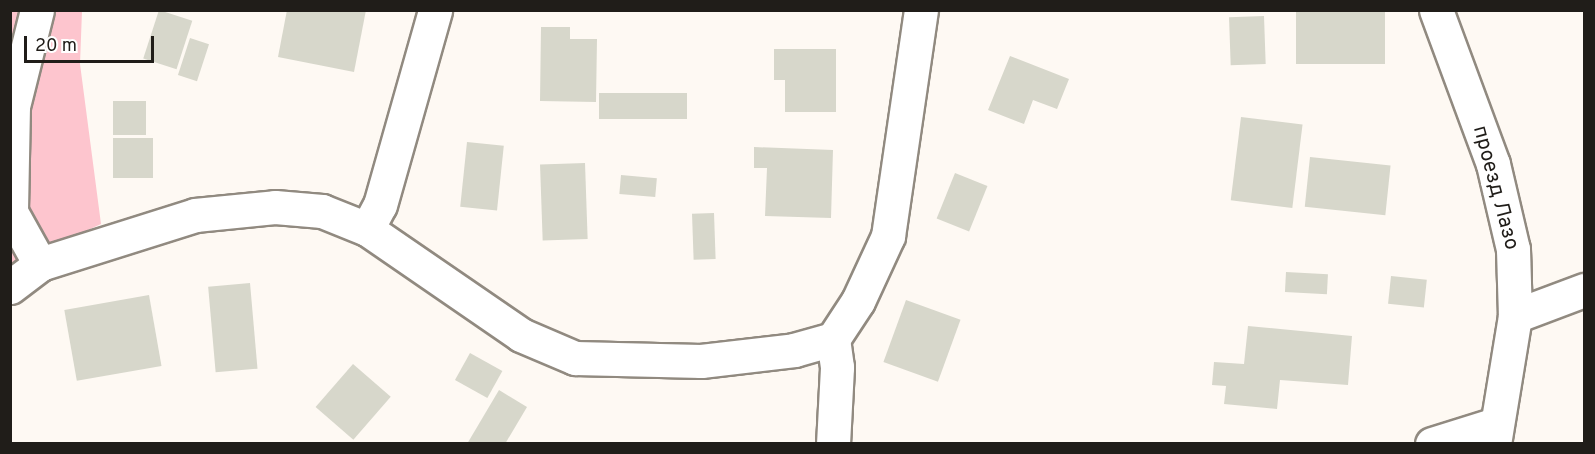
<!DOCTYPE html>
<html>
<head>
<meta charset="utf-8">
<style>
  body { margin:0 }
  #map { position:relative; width:1595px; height:454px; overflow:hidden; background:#fef9f3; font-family:Overpass,sans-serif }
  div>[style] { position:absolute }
  .green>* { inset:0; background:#fdc5ce }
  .building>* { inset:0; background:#d7d7cb; transform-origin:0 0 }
  .roads { filter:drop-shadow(2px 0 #918a80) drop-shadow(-2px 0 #918a80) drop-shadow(0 2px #918a80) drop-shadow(0 -2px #918a80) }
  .minor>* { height:33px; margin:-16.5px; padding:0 16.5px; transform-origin:16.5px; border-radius:16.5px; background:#fff }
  span { translate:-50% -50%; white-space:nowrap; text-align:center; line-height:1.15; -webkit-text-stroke:6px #fff; paint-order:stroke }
  .street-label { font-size:21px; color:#201d19 }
  .frame { position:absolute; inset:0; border:12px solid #201d19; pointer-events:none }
  .scale { position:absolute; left:24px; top:36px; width:130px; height:27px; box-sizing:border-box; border:3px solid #201d19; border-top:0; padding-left:8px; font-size:18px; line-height:21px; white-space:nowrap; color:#201d19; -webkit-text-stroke:4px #fff; paint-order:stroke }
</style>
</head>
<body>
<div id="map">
  <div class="green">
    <i style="clip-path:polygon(11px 11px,82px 11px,80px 64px,101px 224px,11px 266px)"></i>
  </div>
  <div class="building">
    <i style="left:159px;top:10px;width:35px;height:51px;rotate:18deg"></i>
    <i style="clip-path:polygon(287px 10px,366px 10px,354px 72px,278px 57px)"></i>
    <i style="left:1296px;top:10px;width:89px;height:54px"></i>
    <i style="left:1264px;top:16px;width:48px;height:35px;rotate:88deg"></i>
    <i style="clip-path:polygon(541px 27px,570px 27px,570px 39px,597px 39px,596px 102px,540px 101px)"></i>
    <i style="left:190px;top:38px;width:20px;height:39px;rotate:18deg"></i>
    <i style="clip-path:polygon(774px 49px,836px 49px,836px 112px,785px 112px,785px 80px,774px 80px)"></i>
    <i style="clip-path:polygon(1010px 56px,1069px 79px,1057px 109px,1033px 100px,1024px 124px,988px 110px)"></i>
    <i style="left:599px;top:93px;width:88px;height:26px"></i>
    <i style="left:113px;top:101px;width:33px;height:34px"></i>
    <i style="left:1241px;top:117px;width:62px;height:84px;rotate:7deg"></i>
    <i style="left:113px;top:138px;width:40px;height:40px"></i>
    <i style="left:467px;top:142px;width:37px;height:65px;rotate:6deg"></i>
    <i style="clip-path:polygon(754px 147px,833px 150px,831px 218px,765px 216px,767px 168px,754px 168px)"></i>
    <i style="left:1310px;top:157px;width:81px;height:50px;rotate:6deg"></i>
    <i style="left:585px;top:163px;width:76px;height:45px;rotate:88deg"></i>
    <i style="left:955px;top:173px;width:35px;height:49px;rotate:22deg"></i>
    <i style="left:621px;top:175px;width:36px;height:19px;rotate:5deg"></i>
    <i style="left:714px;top:213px;width:46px;height:22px;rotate:88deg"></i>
    <i style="left:1286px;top:272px;width:42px;height:20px;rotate:3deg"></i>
    <i style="left:1391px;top:276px;width:36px;height:28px;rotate:6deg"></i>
    <i style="left:250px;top:283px;width:86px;height:42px;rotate:85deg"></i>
    <i style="left:149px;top:295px;width:72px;height:86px;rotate:80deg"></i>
    <i style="left:906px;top:300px;width:58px;height:66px;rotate:20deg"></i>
    <i style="clip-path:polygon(1248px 326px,1352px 336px,1348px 385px,1280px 380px,1277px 409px,1224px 404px,1226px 386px,1212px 385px,1214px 362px,1244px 364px)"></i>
    <i style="left:470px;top:353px;width:37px;height:31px;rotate:29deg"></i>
    <i style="left:353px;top:364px;width:50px;height:57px;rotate:41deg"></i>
    <i style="clip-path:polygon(499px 390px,527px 407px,505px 444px,467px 444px)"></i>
  </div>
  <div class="roads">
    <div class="minor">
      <i style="left:37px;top:10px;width:99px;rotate:104deg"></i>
      <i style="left:13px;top:106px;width:106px;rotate:91.1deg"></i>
      <i style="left:11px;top:212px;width:60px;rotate:60.9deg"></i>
      <i style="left:1436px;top:10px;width:164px;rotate:69.7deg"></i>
      <i style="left:1493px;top:164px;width:87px;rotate:76.8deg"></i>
      <i style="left:1513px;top:249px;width:67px;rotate:88.3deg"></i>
      <i style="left:1515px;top:316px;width:130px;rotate:99.3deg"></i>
      <i style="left:367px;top:229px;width:27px;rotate:-62deg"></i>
      <i style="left:380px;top:205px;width:203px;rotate:-74.2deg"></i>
      <i style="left:10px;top:287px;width:38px;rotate:-37deg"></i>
      <i style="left:40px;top:264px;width:163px;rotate:-17.5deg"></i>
      <i style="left:195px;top:215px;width:80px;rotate:-5.7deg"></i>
      <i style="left:275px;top:207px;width:47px;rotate:4.9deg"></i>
      <i style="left:322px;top:211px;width:48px;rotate:21.8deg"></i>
      <i style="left:367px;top:229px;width:187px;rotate:34.5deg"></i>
      <i style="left:521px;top:335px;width:59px;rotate:23.1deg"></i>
      <i style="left:575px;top:358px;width:126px;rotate:1.4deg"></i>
      <i style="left:701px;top:361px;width:94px;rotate:-6.7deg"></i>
      <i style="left:794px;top:350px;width:41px;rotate:-15.8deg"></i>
      <i style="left:1515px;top:316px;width:74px;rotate:-20.6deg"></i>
      <i style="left:833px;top:444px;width:77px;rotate:-87deg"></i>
      <i style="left:837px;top:367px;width:28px;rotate:-98deg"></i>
      <i style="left:833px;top:339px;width:45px;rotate:-56.7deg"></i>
      <i style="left:858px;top:301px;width:72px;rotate:-65.2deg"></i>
      <i style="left:888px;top:236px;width:228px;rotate:-81.7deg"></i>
      <i style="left:1432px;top:444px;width:67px;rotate:-17.4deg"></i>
    </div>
  </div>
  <div class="street-label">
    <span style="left:1495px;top:188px;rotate:75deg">проезд Лазо</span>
  </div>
  <div class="frame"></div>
  <div class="scale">20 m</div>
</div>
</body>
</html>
